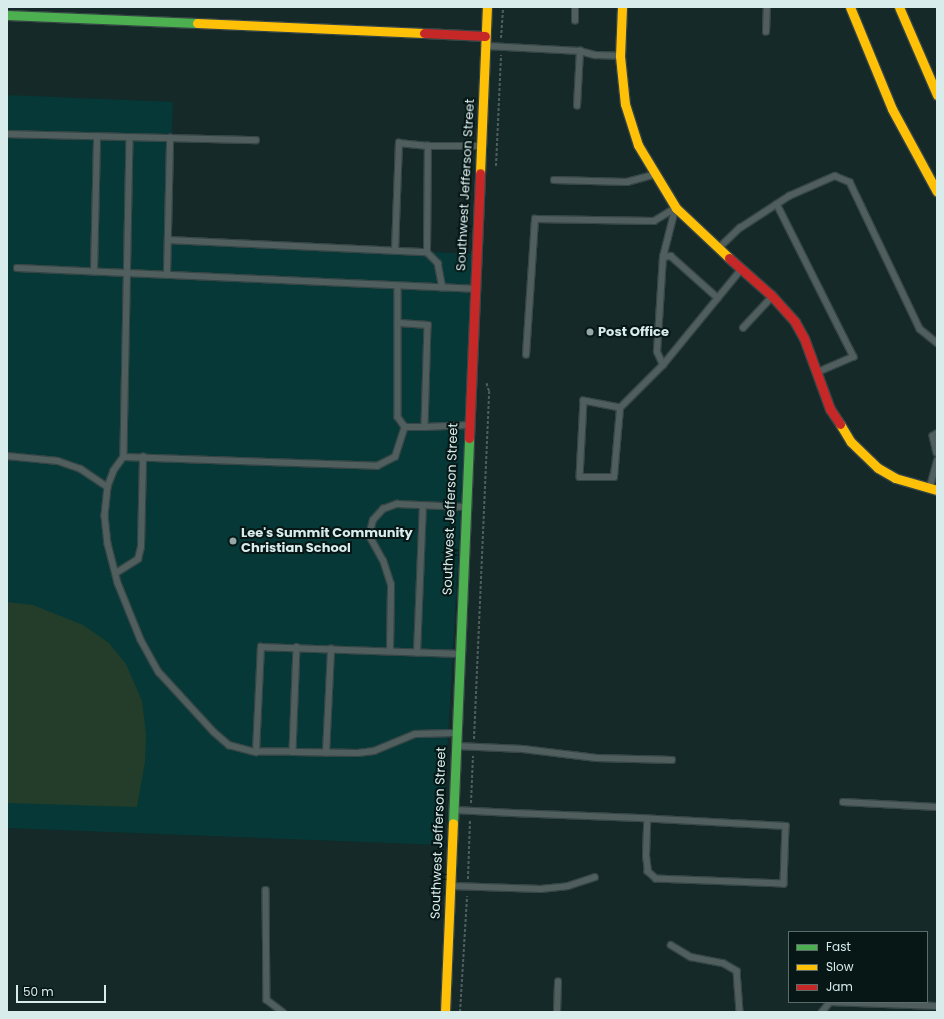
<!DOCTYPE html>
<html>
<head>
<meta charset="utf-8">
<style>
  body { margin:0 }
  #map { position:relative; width:944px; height:1019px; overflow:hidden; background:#142928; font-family:Poppins,sans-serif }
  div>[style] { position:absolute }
  .built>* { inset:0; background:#053836 }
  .green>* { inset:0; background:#233d2a }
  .path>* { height:2px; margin-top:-1px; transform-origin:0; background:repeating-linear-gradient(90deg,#505f5e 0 3px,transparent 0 5px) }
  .roads { filter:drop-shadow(1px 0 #364545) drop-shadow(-1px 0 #364545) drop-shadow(0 1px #364545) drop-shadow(0 -1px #364545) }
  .lane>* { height:5.5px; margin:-2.75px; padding:0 2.75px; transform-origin:2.75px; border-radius:2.75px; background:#505f5e }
  .fast>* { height:9px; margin:-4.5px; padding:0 4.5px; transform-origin:4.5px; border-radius:4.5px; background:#4caf50 }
  .slow>* { height:9px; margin:-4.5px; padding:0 4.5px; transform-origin:4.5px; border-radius:4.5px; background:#ffc107 }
  .jam>* { height:9px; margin:-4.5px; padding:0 4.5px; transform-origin:4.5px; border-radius:4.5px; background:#c62828 }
  .dots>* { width:11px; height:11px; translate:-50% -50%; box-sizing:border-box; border:2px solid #071716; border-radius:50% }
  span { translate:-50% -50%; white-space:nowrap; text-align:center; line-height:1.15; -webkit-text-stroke:4px #071716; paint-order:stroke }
  .street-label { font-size:13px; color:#d8eceb }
  .poi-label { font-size:13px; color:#d8eceb; font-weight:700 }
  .left { translate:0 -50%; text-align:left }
  .frame { position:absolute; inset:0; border:8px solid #d8eceb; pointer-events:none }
  .legend { position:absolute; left:788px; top:931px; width:140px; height:72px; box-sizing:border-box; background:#071716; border:1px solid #5b6c6b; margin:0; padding:5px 7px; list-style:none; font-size:12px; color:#d8eceb }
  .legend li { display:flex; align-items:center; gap:8px; height:20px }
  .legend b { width:20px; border:1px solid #5b6c6b }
  .scale { position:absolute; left:16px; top:985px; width:90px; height:18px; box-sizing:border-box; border:2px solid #d8eceb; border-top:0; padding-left:5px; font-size:12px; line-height:14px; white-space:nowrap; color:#d8eceb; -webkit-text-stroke:3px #071716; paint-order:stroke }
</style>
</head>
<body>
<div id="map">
  <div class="built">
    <i style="clip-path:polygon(7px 95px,173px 102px,168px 240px,475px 254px,442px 845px,7px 828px)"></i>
  </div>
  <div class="green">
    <i style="clip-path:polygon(7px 602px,33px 605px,83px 625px,109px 643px,126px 664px,142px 701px,146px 734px,145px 762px,137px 807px,7px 803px)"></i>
  </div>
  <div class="path">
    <i style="left:501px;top:38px;width:31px;rotate:-86deg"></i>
    <i style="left:496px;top:166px;width:111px;rotate:-87.4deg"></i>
    <i style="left:474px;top:739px;width:348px;rotate:-87.5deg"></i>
    <i style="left:489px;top:391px;width:9px;rotate:-108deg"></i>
    <i style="left:471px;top:803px;width:47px;rotate:-87.6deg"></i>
    <i style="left:468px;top:879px;width:59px;rotate:-88.1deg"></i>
    <i style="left:460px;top:1012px;width:116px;rotate:-86.5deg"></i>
  </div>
  <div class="roads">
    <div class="lane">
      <i style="left:575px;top:21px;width:14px;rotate:-90deg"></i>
      <i style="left:766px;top:32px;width:25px;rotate:-88deg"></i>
      <i style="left:487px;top:46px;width:93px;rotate:3.1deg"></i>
      <i style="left:577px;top:106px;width:55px;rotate:-86.9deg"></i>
      <i style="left:580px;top:51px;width:16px;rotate:15deg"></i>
      <i style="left:595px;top:55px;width:24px;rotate:2deg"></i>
      <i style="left:7px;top:134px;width:249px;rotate:1.4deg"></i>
      <i style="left:130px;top:138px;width:319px;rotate:91.1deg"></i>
      <i style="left:124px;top:457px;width:253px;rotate:2deg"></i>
      <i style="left:377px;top:466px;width:20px;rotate:-27deg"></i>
      <i style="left:395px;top:457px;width:32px;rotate:-72deg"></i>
      <i style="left:554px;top:180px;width:73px;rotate:1.6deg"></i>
      <i style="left:627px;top:182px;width:27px;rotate:-15deg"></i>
      <i style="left:777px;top:204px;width:171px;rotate:63.3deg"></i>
      <i style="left:854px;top:357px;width:40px;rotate:156.6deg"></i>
      <i style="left:168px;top:240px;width:259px;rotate:2.7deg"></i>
      <i style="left:427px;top:252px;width:16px;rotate:45deg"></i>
      <i style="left:438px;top:263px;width:25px;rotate:79deg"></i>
      <i style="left:720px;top:247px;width:28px;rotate:-44deg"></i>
      <i style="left:740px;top:228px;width:59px;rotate:-33.1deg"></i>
      <i style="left:789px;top:196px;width:50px;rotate:-23.5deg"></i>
      <i style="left:835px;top:176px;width:16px;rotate:22deg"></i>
      <i style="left:850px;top:182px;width:163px;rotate:64.5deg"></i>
      <i style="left:920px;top:329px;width:22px;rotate:39deg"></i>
      <i style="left:395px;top:251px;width:108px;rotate:-87.9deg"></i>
      <i style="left:399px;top:143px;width:29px;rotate:6deg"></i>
      <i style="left:427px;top:252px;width:106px;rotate:-89.5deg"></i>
      <i style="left:428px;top:146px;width:51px"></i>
      <i style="left:663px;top:257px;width:8px;rotate:-7deg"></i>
      <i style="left:671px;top:256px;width:63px;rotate:41.8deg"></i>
      <i style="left:17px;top:268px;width:457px;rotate:2.6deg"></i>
      <i style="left:94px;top:272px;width:135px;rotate:-88.7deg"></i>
      <i style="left:167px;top:275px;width:137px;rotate:-88.7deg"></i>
      <i style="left:398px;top:286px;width:131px;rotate:90deg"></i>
      <i style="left:398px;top:417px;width:12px;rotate:55deg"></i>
      <i style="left:399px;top:323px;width:29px;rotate:4deg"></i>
      <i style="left:428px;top:325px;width:102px;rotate:91.7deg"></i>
      <i style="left:425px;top:427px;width:43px;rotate:-2.7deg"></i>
      <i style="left:743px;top:328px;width:41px;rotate:-47deg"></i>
      <i style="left:526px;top:355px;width:136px;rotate:-86.2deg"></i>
      <i style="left:535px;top:219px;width:119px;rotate:1deg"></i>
      <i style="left:654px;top:221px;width:23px;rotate:-31deg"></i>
      <i style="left:663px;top:365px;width:14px;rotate:-115deg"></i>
      <i style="left:657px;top:352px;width:95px;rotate:-86.4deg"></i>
      <i style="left:663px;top:257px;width:49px;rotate:-75.7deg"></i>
      <i style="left:620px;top:408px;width:37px;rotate:-169deg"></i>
      <i style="left:584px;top:401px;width:76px;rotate:93deg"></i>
      <i style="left:580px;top:477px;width:34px"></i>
      <i style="left:614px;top:477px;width:69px;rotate:-85deg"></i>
      <i style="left:620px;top:408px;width:61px;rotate:-45deg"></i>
      <i style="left:663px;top:365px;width:122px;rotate:-50.7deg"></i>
      <i style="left:405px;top:427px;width:20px"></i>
      <i style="left:937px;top:434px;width:4px;rotate:153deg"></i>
      <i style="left:933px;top:436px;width:17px;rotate:77deg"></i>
      <i style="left:7px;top:456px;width:51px;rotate:5.6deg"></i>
      <i style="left:58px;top:461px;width:24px;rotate:19deg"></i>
      <i style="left:81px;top:469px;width:32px;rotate:34deg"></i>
      <i style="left:124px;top:457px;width:17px;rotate:126deg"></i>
      <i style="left:114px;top:471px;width:17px;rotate:111deg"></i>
      <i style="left:108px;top:487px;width:29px;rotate:96deg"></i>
      <i style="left:105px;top:516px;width:28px;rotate:84deg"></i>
      <i style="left:108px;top:544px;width:40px;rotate:75.6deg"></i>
      <i style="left:118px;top:583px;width:61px;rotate:68deg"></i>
      <i style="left:141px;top:640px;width:37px;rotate:61deg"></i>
      <i style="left:159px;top:672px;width:81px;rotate:47.5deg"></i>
      <i style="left:214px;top:732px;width:20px;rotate:41deg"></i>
      <i style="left:229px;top:745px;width:28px;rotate:15deg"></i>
      <i style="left:930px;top:487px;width:27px;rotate:-75deg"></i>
      <i style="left:116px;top:573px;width:26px;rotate:-32deg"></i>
      <i style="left:138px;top:559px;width:12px;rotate:-76deg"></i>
      <i style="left:141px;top:547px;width:90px;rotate:-88.7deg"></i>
      <i style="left:297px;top:647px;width:105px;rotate:92.2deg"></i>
      <i style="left:293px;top:752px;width:65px;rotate:0.9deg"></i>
      <i style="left:358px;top:753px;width:16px;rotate:-7deg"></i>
      <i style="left:374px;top:751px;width:44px;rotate:-22.5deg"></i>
      <i style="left:415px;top:734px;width:40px;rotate:-1.4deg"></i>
      <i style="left:390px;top:651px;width:66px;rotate:-89.1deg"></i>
      <i style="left:391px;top:585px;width:25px;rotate:-108deg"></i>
      <i style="left:383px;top:561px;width:29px;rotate:-119deg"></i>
      <i style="left:369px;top:536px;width:16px;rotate:-76deg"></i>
      <i style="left:373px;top:520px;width:15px;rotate:-48deg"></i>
      <i style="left:383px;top:509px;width:15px;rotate:-20deg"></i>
      <i style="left:397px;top:504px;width:67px;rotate:2.6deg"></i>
      <i style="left:417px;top:653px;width:147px;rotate:-87.7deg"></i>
      <i style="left:457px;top:746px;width:66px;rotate:2.6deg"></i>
      <i style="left:523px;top:749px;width:74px;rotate:7deg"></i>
      <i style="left:596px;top:758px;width:76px;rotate:1.5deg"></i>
      <i style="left:293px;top:752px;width:37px;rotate:180deg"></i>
      <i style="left:256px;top:752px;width:105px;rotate:-87.3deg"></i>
      <i style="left:261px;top:647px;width:197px;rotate:2deg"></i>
      <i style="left:326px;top:753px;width:104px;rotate:-87.2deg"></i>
      <i style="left:843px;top:802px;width:94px;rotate:3deg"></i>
      <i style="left:455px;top:810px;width:58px;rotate:3deg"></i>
      <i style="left:513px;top:813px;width:126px;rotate:2.3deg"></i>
      <i style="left:639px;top:818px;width:147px;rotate:3.1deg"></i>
      <i style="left:786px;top:826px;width:58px;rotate:92deg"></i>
      <i style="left:784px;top:884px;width:128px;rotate:-177.8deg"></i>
      <i style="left:656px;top:879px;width:11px;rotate:-139deg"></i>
      <i style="left:648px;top:872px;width:16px;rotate:-97deg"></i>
      <i style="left:646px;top:856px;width:37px;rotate:-88deg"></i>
      <i style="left:452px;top:886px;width:89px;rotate:1.9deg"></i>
      <i style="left:541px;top:889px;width:27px;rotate:-6deg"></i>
      <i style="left:568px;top:886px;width:28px;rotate:-18deg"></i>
      <i style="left:266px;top:890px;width:110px;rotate:89.5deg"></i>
      <i style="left:267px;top:1000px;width:20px;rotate:37deg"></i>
      <i style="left:671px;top:945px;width:23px;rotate:31deg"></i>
      <i style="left:691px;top:957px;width:33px;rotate:11deg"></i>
      <i style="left:723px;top:963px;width:16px;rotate:30deg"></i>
      <i style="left:737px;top:971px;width:41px;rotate:85.8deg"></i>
      <i style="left:557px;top:1012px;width:30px;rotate:-88deg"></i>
      <i style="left:822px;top:1012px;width:13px;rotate:-51deg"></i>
      <i style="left:830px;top:1002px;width:107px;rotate:2.1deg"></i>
    </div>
    <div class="fast">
      <i style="left:7px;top:15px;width:190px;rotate:2.4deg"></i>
      <i style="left:453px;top:823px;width:385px;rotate:-87.6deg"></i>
    </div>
    <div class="slow">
      <i style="left:622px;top:7px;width:49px;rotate:92.3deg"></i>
      <i style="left:620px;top:56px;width:48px;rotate:84.1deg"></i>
      <i style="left:625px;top:104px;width:43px;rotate:72.4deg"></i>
      <i style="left:638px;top:145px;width:74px;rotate:58.9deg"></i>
      <i style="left:676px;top:208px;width:73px;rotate:43.3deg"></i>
      <i style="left:850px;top:7px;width:110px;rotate:67.6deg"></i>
      <i style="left:892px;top:109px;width:94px;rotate:61.5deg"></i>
      <i style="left:899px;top:7px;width:96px;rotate:66.6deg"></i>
      <i style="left:197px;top:23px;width:227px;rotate:2.5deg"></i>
      <i style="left:480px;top:173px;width:166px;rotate:-87.6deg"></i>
      <i style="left:840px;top:424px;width:21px;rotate:59deg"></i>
      <i style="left:851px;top:442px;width:37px;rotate:44deg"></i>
      <i style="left:878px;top:468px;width:20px;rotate:30deg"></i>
      <i style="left:895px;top:478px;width:44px;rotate:15.9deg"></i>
      <i style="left:445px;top:1012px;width:189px;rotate:-87.6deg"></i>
    </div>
    <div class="jam">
      <i style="left:424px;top:33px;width:61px;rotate:2.8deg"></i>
      <i style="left:729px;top:258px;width:56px;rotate:41.4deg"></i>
      <i style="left:771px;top:295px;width:36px;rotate:48deg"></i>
      <i style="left:795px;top:322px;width:18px;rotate:61deg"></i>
      <i style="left:804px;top:338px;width:76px;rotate:69.9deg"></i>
      <i style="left:830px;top:409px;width:18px;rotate:56deg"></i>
      <i style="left:469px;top:438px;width:265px;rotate:-87.6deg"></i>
    </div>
  </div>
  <div class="dots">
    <i style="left:590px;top:332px;background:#93a8a7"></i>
    <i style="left:233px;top:541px;background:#93a8a7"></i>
  </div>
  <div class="street-label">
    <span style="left:466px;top:185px;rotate:-87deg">Southwest Jefferson Street</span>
    <span style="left:451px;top:509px;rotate:-88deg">Southwest Jefferson Street</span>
    <span style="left:439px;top:833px;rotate:-88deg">Southwest Jefferson Street</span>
  </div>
  <div class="poi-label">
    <span class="left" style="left:598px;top:332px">Post Office</span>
    <span class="left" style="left:241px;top:541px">Lee's Summit Community<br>Christian School</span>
  </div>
  <div class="frame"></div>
  <ul class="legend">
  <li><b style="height:5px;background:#4caf50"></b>Fast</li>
  <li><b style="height:5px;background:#ffc107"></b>Slow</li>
  <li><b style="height:5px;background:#c62828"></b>Jam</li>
  </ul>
  <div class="scale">50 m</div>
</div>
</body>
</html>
